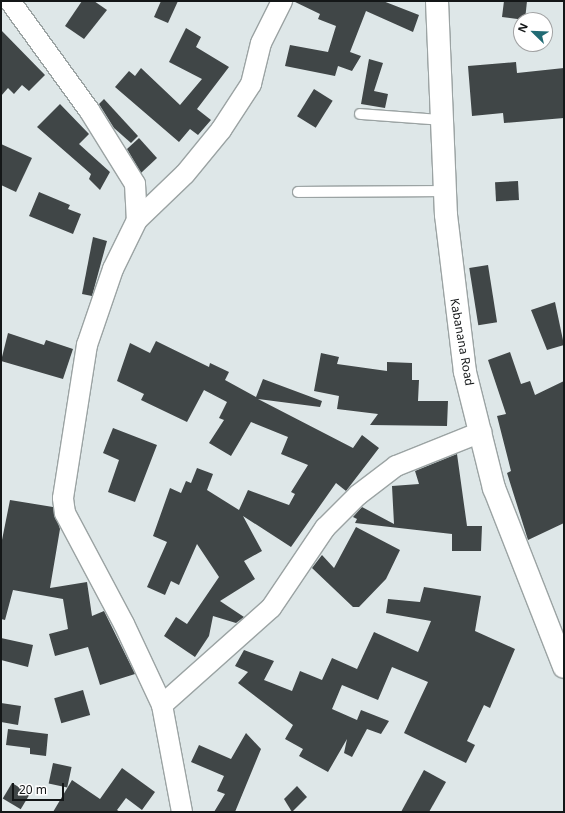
<!DOCTYPE html>
<html>
<head>
<meta charset="utf-8">
<style>
  body { margin:0 }
  #map { position:relative; width:565px; height:813px; overflow:hidden; background:#dee7e8; font-family:"Noto Sans",sans-serif }
  div>[style] { position:absolute }
  .building>* { inset:0; background:#404647; transform-origin:0 0 }
  .roads { filter:drop-shadow(1px 0 #9ba3a3) drop-shadow(-1px 0 #9ba3a3) drop-shadow(0 1px #9ba3a3) drop-shadow(0 -1px #9ba3a3) }
  .service>* { height:10px; margin:-5px; padding:0 5px; transform-origin:5px; border-radius:5px; background:#fff }
  .minor>* { height:20px; margin:-10px; padding:0 10px; transform-origin:10px; border-radius:10px; background:#fff }
  .tertiary>* { height:22px; margin:-11px; padding:0 11px; transform-origin:11px; border-radius:11px; background:#fff }
  span { translate:-50% -50%; white-space:nowrap; text-align:center; line-height:1.15; -webkit-text-stroke:4px #fff; paint-order:stroke }
  .street-label { font-size:12px; color:#141718 }
  .frame { position:absolute; inset:0; border:2px solid #141718; pointer-events:none }
  .north { position:absolute; left:513px; top:12px; width:40px; height:40px; box-sizing:border-box; background:#fff; border:1px solid #a1a2a3; border-radius:50%; rotate:293deg; font-size:11px; font-weight:700; line-height:16px; text-align:center; color:#141718 }
  .north::after { content:''; display:block; margin:auto; width:14px; height:18px; background:#216b74; clip-path:polygon(50% 0,100% 100%,50% 72%,0 100%) }
  .scale { position:absolute; left:12px; top:783px; width:52px; height:18px; box-sizing:border-box; border:2px solid #141718; border-top:0; padding-left:5px; font-size:12px; line-height:14px; white-space:nowrap; color:#141718; -webkit-text-stroke:3px #fff; paint-order:stroke }
</style>
</head>
<body>
<div id="map">
  <div class="building">
    <i style="clip-path:polygon(82px 1px,94px 1px,107px 10px,84px 39px,65px 26px)"></i>
    <i style="clip-path:polygon(161px 1px,178px 1px,168px 23px,154px 17px)"></i>
    <i style="clip-path:polygon(293px 1px,383px 1px,419px 15px,413px 32px,366px 11px,350px 52px,361px 56px,352px 71px,338px 66px,335px 76px,285px 66px,290px 45px,328px 52px,336px 26px,318px 19px,320px 14px)"></i>
    <i style="clip-path:polygon(504px 1px,527px 1px,525px 20px,502px 17px)"></i>
    <i style="clip-path:polygon(186px 28px,201px 37px,196px 47px,229px 67px,197px 109px,211px 120px,198px 135px,190px 129px,179px 142px,115px 87px,129px 71px,135px 76px,141px 68px,180px 105px,202px 79px,169px 62px)"></i>
    <i style="clip-path:polygon(1px 30px,45px 75px,29px 91px,22px 85px,14px 94px,8px 88px,1px 96px)"></i>
    <i style="clip-path:polygon(369px 59px,383px 63px,374px 91px,388px 94px,385px 108px,361px 104px)"></i>
    <i style="clip-path:polygon(516px 62px,517px 73px,564px 68px,564px 118px,504px 123px,503px 113px,472px 116px,468px 66px)"></i>
    <i style="left:314px;top:89px;width:22px;height:32px;rotate:32deg"></i>
    <i style="clip-path:polygon(104px 99px,138px 136px,131px 143px,114px 128px,99px 104px)"></i>
    <i style="clip-path:polygon(60px 104px,89px 134px,79px 144px,110px 172px,100px 190px,89px 179px,91px 174px,37px 127px)"></i>
    <i style="clip-path:polygon(139px 138px,157px 158px,141px 173px,127px 149px)"></i>
    <i style="clip-path:polygon(1px 144px,32px 158px,16px 192px,1px 185px)"></i>
    <i style="left:518px;top:181px;width:19px;height:23px;rotate:87deg"></i>
    <i style="clip-path:polygon(39px 192px,70px 205px,68px 209px,81px 214px,73px 234px,29px 216px)"></i>
    <i style="clip-path:polygon(93px 237px,107px 241px,92px 296px,82px 294px)"></i>
    <i style="left:488px;top:265px;width:58px;height:19px;rotate:81deg"></i>
    <i style="clip-path:polygon(555px 302px,564px 345px,547px 350px,531px 310px)"></i>
    <i style="clip-path:polygon(8px 333px,44px 345px,46px 340px,73px 349px,63px 379px,1px 361px)"></i>
    <i style="clip-path:polygon(156px 341px,209px 367px,210px 363px,229px 372px,225px 380px,256px 397px,263px 379px,322px 401px,320px 407px,258px 399px,353px 448px,362px 435px,379px 448px,346px 491px,336px 483px,291px 547px,243px 516px,262px 551px,244px 561px,255px 579px,220px 601px,244px 617px,236px 623px,213px 616px,209px 636px,195px 657px,164px 636px,176px 617px,187px 624px,219px 577px,197px 544px,179px 585px,171px 581px,165px 595px,147px 587px,167px 542px,153px 536px,170px 488px,181px 493px,186px 481px,191px 483px,197px 468px,213px 474px,207px 490px,239px 510px,248px 490px,289px 505px,295px 494px,291px 492px,308px 465px,281px 454px,288px 437px,251px 422px,231px 456px,209px 443px,224px 420px,219px 418px,227px 402px,204px 390px,187px 422px,141px 400px,144px 394px,117px 381px,130px 343px,150px 353px)"></i>
    <i style="clip-path:polygon(510px 352px,521px 384px,530px 381px,535px 395px,564px 381px,564px 523px,528px 540px,507px 473px,511px 471px,497px 416px,506px 414px,488px 360px)"></i>
    <i style="clip-path:polygon(321px 353px,339px 357px,337px 364px,387px 371px,387px 362px,412px 363px,412px 380px,419px 380px,418px 401px,448px 401px,447px 426px,370px 425px,378px 414px,337px 409px,339px 396px,314px 391px)"></i>
    <i style="clip-path:polygon(113px 428px,157px 445px,135px 502px,108px 492px,119px 460px,103px 453px)"></i>
    <i style="clip-path:polygon(457px 454px,467px 526px,482px 526px,481px 551px,452px 551px,452px 534px,355px 523px,357px 519px,353px 517px,362px 507px,394px 524px,392px 486px,419px 484px,415px 471px)"></i>
    <i style="clip-path:polygon(10px 500px,53px 507px,60px 529px,50px 588px,87px 582px,92px 616px,104px 611px,135px 674px,100px 685px,88px 647px,55px 656px,49px 634px,68px 629px,63px 599px,13px 590px,5px 620px,1px 619px,1px 545px)"></i>
    <i style="clip-path:polygon(356px 527px,400px 550px,386px 579px,359px 607px,353px 607px,312px 568px,322px 555px,334px 568px)"></i>
    <i style="clip-path:polygon(424px 587px,481px 596px,475px 631px,515px 649px,490px 708px,484px 705px,467px 741px,475px 745px,466px 763px,404px 733px,428px 682px,392px 667px,378px 700px,342px 685px,332px 709px,357px 720px,361px 710px,389px 721px,381px 734px,367px 729px,352px 757px,344px 753px,347px 739px,328px 772px,299px 756px,303px 749px,285px 739px,293px 725px,238px 683px,248px 672px,235px 666px,244px 650px,274px 661px,264px 680px,292px 691px,300px 671px,322px 680px,332px 658px,357px 669px,374px 632px,418px 652px,431px 621px,386px 613px,388px 599px,420px 602px)"></i>
    <i style="clip-path:polygon(1px 638px,33px 645px,28px 667px,1px 660px)"></i>
    <i style="left:83px;top:690px;width:26px;height:30px;rotate:74deg"></i>
    <i style="clip-path:polygon(1px 703px,21px 706px,18px 725px,1px 722px)"></i>
    <i style="clip-path:polygon(8px 729px,48px 734px,46px 756px,30px 754px,30px 748px,6px 745px)"></i>
    <i style="clip-path:polygon(246px 733px,261px 749px,235px 812px,214px 812px,225px 794px,217px 791px,224px 776px,191px 762px,199px 745px,231px 759px)"></i>
    <i style="left:53px;top:763px;width:19px;height:21px;rotate:12deg"></i>
    <i style="clip-path:polygon(122px 768px,155px 792px,142px 810px,126px 798px,117px 810px,120px 812px,53px 812px,72px 780px,100px 799px)"></i>
    <i style="clip-path:polygon(424px 770px,446px 782px,429px 812px,401px 812px)"></i>
    <i style="left:12px;top:783px;width:21px;height:18px;rotate:31deg"></i>
    <i style="clip-path:polygon(297px 786px,307px 797px,292px 812px,284px 799px)"></i>
  </div>
  <div class="roads">
    <div class="service">
      <i style="left:360px;top:114px;width:82px;rotate:4.2deg"></i>
      <i style="left:298px;top:192px;width:147px;rotate:-0.4deg"></i>
    </div>
    <div class="minor">
      <i style="left:10px;top:1px;width:135px;rotate:54.1deg"></i>
      <i style="left:89px;top:110px;width:87px;rotate:58.1deg"></i>
      <i style="left:135px;top:184px;width:36px;rotate:87deg"></i>
      <i style="left:162px;top:705px;width:146px;rotate:-41.7deg"></i>
      <i style="left:271px;top:608px;width:97px;rotate:-56deg"></i>
      <i style="left:325px;top:528px;width:47px;rotate:-45deg"></i>
      <i style="left:358px;top:495px;width:48px;rotate:-37.3deg"></i>
      <i style="left:396px;top:466px;width:92px;rotate:-21.8deg"></i>
      <i style="left:182px;top:812px;width:109px;rotate:-100.6deg"></i>
      <i style="left:162px;top:705px;width:89px;rotate:-115.1deg"></i>
      <i style="left:124px;top:624px;width:126px;rotate:-118deg"></i>
      <i style="left:65px;top:513px;width:15px;rotate:-98deg"></i>
      <i style="left:63px;top:498px;width:155px;rotate:-81.1deg"></i>
      <i style="left:87px;top:345px;width:80px;rotate:-71.1deg"></i>
      <i style="left:113px;top:269px;width:55px;rotate:-63.9deg"></i>
      <i style="left:137px;top:220px;width:66px;rotate:-43.8deg"></i>
      <i style="left:185px;top:174px;width:57px;rotate:-50.7deg"></i>
      <i style="left:221px;top:130px;width:55px;rotate:-56.9deg"></i>
      <i style="left:251px;top:84px;width:42px;rotate:-76.3deg"></i>
      <i style="left:261px;top:43px;width:47px;rotate:-63.4deg"></i>
    </div>
    <div class="tertiary">
      <i style="left:437px;top:1px;width:214px;rotate:87.6deg"></i>
      <i style="left:446px;top:215px;width:158px;rotate:83.1deg"></i>
      <i style="left:465px;top:372px;width:120px;rotate:76deg"></i>
      <i style="left:494px;top:488px;width:192px;rotate:68.6deg"></i>
    </div>
  </div>
  <div class="street-label">
    <span style="left:462px;top:342px;rotate:80deg">Kabanana Road</span>
  </div>
  <div class="frame"></div>
  <div class="north">N</div>
  <div class="scale">20 m</div>
</div>
</body>
</html>
